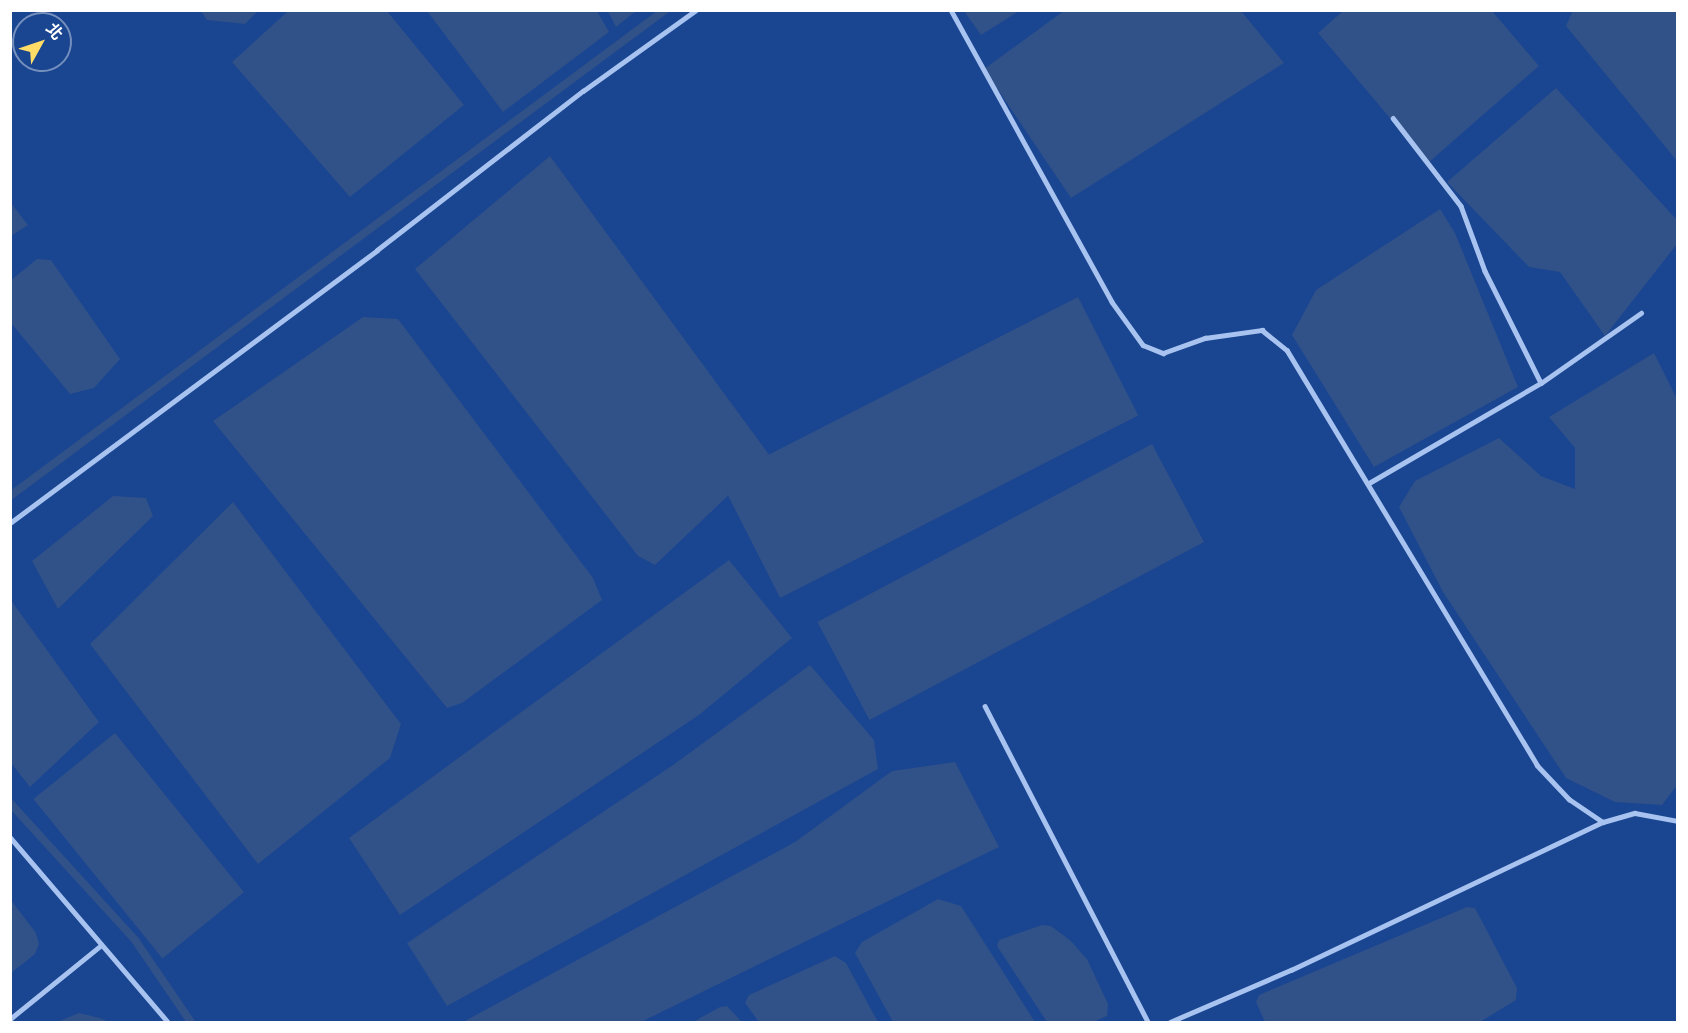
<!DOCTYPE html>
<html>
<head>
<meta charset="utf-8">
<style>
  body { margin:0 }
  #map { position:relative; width:1688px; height:1033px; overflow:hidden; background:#194591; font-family:Jost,"Noto Sans TC",sans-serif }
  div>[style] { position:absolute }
  .water>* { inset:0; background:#315189; transform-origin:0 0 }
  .stream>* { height:8px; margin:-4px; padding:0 4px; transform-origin:4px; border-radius:4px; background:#315189 }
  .lane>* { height:4.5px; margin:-2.25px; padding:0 2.25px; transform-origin:2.25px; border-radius:2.25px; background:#a8c3ef }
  span { translate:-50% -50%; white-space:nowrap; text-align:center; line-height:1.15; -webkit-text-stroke:6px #194591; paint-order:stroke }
  .frame { position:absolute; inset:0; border:12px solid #fff; pointer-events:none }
  .north { position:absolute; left:12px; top:12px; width:60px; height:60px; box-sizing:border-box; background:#194591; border:2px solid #758fbd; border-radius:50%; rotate:50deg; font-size:16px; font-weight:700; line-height:24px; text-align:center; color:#fff }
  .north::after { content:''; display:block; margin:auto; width:21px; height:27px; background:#fd6; clip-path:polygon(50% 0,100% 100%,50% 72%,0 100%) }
</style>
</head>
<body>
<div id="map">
  <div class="water">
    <i style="clip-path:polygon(1065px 10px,1241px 11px,1284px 63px,1071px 198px,984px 69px)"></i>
    <i style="clip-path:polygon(1573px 10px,1677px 11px,1677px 161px,1566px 26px)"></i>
    <i style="clip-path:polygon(201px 11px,258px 11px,245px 24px,207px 20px)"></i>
    <i style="clip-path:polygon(288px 11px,387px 11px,464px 105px,350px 197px,232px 62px)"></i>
    <i style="clip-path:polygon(427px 11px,597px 11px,609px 32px,503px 112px)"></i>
    <i style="clip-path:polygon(608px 11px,636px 11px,616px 27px)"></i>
    <i style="clip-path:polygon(964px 11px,1019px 11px,981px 35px)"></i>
    <i style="clip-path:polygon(1343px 11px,1492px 11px,1539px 66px,1428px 163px,1318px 33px)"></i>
    <i style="clip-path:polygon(1556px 88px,1677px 220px,1677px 244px,1605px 336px,1560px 272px,1529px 267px,1447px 182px)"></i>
    <i style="clip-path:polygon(550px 156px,770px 456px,655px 565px,638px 556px,415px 269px)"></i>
    <i style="clip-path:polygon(11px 203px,28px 225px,11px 236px,10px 236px)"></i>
    <i style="clip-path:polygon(1440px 209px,1455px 233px,1518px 387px,1374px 467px,1292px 335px,1316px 290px)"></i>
    <i style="clip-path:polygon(37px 259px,51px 260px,120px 359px,94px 388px,70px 394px,11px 323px,11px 280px)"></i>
    <i style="left:1078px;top:297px;width:133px;height:402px;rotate:63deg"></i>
    <i style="clip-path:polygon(363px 317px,398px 319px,593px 578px,602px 600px,462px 703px,447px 708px,213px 421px)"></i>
    <i style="clip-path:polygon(1654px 353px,1678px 401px,1678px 784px,1662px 805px,1615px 802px,1566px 778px,1443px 592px,1399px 507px,1415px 481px,1499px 438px,1541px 476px,1575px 489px,1575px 448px,1549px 417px)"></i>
    <i style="left:1152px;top:444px;width:111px;height:379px;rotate:62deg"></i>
    <i style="clip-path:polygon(113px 496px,146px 498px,153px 516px,58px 609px,32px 561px)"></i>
    <i style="clip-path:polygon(233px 502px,401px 724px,390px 758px,258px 864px,90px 644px)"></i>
    <i style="clip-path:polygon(729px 560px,792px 638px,699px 715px,400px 915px,349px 838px)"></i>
    <i style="clip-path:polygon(10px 599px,99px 722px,30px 787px,11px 763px)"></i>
    <i style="clip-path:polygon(810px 665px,874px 740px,878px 769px,447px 1006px,407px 943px,673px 765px)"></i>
    <i style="left:115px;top:733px;width:205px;height:105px;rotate:51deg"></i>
    <i style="clip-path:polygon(955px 762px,999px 847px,641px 1022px,463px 1022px,795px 842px,892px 771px)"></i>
    <i style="clip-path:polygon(938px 899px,961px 906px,1035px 1022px,893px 1022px,855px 953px,862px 942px)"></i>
    <i style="clip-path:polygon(11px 900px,36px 933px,39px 944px,35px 954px,11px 973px)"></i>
    <i style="clip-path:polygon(1467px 907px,1475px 908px,1517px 988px,1516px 1000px,1480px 1022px,1265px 1022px,1256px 1002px,1259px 995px)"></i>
    <i style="clip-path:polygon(1042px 925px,1051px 926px,1071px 941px,1087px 959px,1108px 1004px,1107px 1016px,1093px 1022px,1047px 1022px,997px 946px,999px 940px)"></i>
    <i style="clip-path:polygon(835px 956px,846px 963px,878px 1022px,759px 1022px,745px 1003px,749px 995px)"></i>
    <i style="clip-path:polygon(727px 1006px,742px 1022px,693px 1022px,720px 1007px)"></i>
    <i style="clip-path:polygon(79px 1013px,100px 1018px,109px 1022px,57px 1022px)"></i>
  </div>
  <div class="stream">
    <i style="left:10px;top:496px;width:816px;rotate:-36.57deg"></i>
    <i style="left:10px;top:803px;width:185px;rotate:47.6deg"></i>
    <i style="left:135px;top:940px;width:99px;rotate:55.7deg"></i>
  </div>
  <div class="lane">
    <i style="left:951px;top:10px;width:333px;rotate:61.1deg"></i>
    <i style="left:1112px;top:302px;width:53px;rotate:54.2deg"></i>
    <i style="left:1143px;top:345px;width:22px;rotate:22deg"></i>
    <i style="left:1163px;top:353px;width:45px;rotate:-19.7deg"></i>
    <i style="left:1205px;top:338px;width:58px;rotate:-8deg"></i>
    <i style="left:1262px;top:330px;width:32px;rotate:39deg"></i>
    <i style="left:1287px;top:350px;width:484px;rotate:58.9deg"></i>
    <i style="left:1537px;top:765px;width:47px;rotate:46.7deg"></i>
    <i style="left:1569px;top:799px;width:41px;rotate:34.1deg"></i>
    <i style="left:1393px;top:118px;width:111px;rotate:52.3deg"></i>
    <i style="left:1461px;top:206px;width:69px;rotate:69.7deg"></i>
    <i style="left:1485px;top:271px;width:125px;rotate:63.4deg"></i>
    <i style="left:1369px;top:483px;width:199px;rotate:-30.2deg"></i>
    <i style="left:1541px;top:383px;width:122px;rotate:-35deg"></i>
    <i style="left:10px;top:523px;width:457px;rotate:-36.6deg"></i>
    <i style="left:377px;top:250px;width:260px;rotate:-37.7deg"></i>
    <i style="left:583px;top:91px;width:139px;rotate:-35.6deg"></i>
    <i style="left:985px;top:706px;width:356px;rotate:62.7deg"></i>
    <i style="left:10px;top:837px;width:243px;rotate:49.5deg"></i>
    <i style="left:10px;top:1019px;width:116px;rotate:-39deg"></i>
    <i style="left:1170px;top:1022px;width:132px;rotate:-23.3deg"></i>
    <i style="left:1291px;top:970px;width:345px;rotate:-25.4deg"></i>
    <i style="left:1603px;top:822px;width:33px;rotate:-16deg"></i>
    <i style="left:1635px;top:813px;width:44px;rotate:10.5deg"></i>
  </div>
  <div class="frame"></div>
  <div class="north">北</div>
</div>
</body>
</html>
